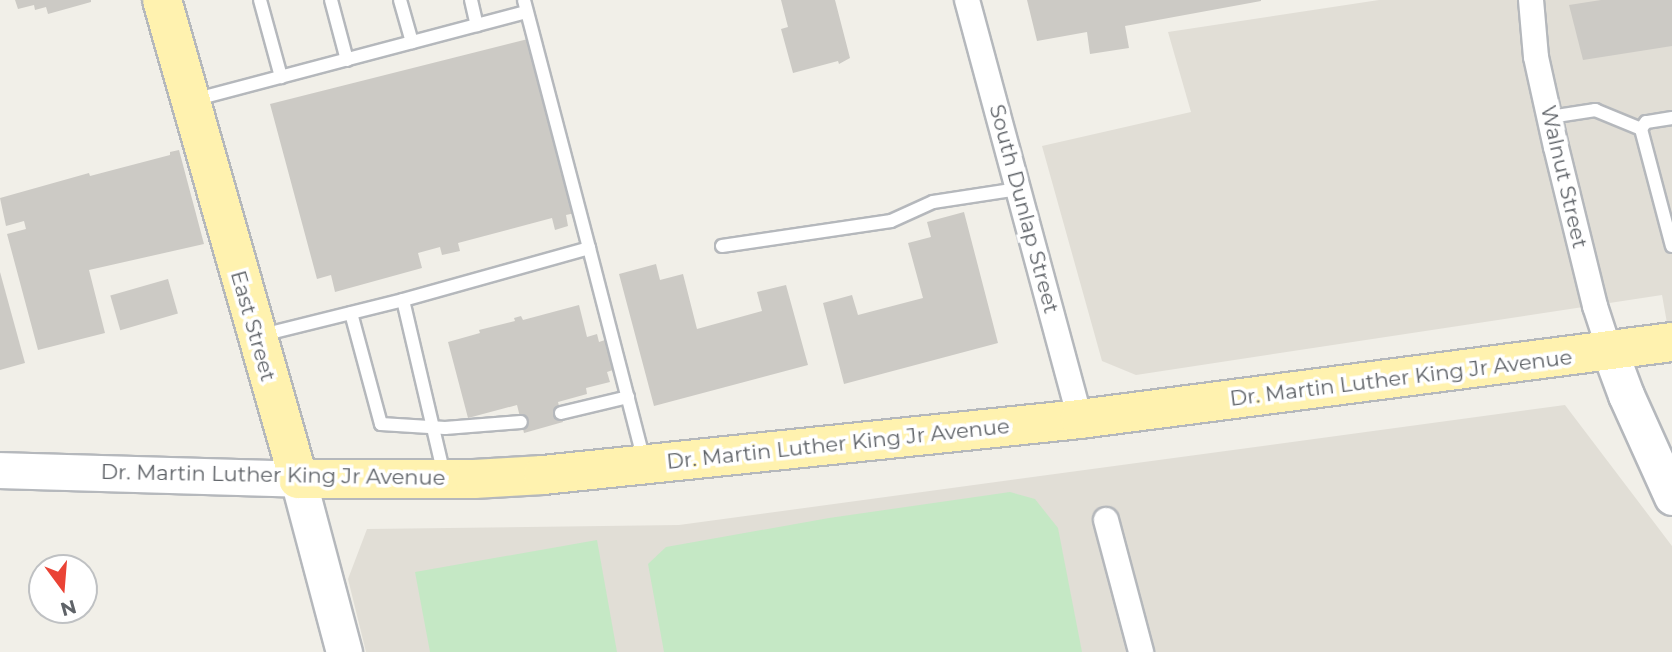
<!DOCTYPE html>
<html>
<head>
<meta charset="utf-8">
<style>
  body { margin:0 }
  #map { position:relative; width:1672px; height:652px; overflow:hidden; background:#f1efe8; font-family:Montserrat,sans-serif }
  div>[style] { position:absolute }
  .education>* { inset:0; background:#e1ded6 }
  .green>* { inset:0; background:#c5e8c5 }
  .building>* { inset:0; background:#cccac5; transform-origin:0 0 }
  .roads { filter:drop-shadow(2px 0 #b5b8bc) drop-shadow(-2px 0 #b5b8bc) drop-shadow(0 2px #b5b8bc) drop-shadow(0 -2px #b5b8bc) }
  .lane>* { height:12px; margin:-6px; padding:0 6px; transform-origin:6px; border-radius:6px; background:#fff }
  .street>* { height:24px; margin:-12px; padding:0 12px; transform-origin:12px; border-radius:12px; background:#fff }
  .secondary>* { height:35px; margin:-17.5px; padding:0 17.5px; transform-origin:17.5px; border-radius:17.5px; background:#fff }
  .primary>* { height:38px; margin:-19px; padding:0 19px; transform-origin:19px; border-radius:19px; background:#fff2af }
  span { translate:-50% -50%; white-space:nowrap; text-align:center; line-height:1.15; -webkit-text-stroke:7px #fff; paint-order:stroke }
  .street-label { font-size:21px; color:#5f6368 }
  .north { position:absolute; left:28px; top:554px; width:70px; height:70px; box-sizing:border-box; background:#fff; border:2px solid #bfc1c3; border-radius:50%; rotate:164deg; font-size:19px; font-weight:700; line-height:28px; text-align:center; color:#5f6368 }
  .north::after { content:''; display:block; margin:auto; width:24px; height:32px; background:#ea4335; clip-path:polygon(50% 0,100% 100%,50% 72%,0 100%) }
</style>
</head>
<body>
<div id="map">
  <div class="education">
    <i style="clip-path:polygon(1379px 0,1672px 0,1672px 351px,1662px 295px,1136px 375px,1102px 361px,1042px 146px,1191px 112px,1168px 32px)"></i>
    <i style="clip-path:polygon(1565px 405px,1672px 546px,1672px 652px,366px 652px,348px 579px,367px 529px,679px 525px)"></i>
  </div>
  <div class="green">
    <i style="clip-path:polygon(1010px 492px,1035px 499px,1058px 528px,1082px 652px,664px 652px,648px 564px,666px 547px,829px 518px)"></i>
    <i style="clip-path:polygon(597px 540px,617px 652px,430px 652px,415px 572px)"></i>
  </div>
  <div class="building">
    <i style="clip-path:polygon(15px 0,91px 0,91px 2px,48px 14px,46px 7px,35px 10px,34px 5px,18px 9px)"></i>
    <i style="clip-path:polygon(781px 0,835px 0,850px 58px,839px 64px,838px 61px,793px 73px,781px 29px,788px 27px)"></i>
    <i style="clip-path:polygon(1027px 0,1261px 0,1261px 1px,1125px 26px,1129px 48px,1090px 54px,1087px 32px,1037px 41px)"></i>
    <i style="clip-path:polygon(1601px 0,1672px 0,1672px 46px,1583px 60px,1569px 5px)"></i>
    <i style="clip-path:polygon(528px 39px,575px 213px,566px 215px,568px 226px,555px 230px,552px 218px,458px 243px,460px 251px,442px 255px,440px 247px,418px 253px,422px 268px,335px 292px,331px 275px,317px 279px,270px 104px)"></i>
    <i style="clip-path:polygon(179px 150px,204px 244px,89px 270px,105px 333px,38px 350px,7px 234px,26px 229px,24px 221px,6px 226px,0 198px,89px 173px,90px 176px,170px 155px,170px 152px)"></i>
    <i style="clip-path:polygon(964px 212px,998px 343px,844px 384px,823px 303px,852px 295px,858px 315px,923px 298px,908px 243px,931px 237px,927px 222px)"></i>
    <i style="clip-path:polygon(656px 264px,660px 280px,683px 274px,697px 329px,762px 311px,757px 292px,786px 285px,808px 365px,654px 406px,619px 274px)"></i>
    <i style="clip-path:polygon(0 272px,25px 363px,0 370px)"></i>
    <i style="left:168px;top:279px;width:36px;height:60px;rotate:74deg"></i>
    <i style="clip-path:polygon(579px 305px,587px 337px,597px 334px,599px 342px,605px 340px,613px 370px,607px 372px,610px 382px,586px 388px,587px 394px,558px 402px,563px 422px,524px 433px,517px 405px,468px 418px,448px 342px,480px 333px,479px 330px,515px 321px,514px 318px,521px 316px,523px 320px)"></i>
  </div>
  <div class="roads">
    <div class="lane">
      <i style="left:260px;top:0;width:80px;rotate:74.7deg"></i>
      <i style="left:331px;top:0;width:62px;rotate:75.1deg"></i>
      <i style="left:400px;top:0;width:44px;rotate:74.1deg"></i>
      <i style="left:471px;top:0;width:26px;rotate:77deg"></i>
      <i style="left:193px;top:100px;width:345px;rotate:-14.8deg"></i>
      <i style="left:1550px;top:117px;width:46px;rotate:-8.8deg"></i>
      <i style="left:1595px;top:110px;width:50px;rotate:22.4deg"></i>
      <i style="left:1672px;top:118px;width:26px;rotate:171deg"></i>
      <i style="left:1646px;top:122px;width:9px;rotate:126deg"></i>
      <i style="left:1641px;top:129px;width:121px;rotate:75.2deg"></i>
      <i style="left:722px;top:246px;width:171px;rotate:-8.4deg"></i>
      <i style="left:891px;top:221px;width:46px;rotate:-24.3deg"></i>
      <i style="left:933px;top:202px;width:86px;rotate:-8.7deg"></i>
      <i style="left:589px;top:248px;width:220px;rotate:75.5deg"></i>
      <i style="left:403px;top:300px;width:180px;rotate:76.8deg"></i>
      <i style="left:351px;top:313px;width:115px;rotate:74.9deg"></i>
      <i style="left:381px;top:424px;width:64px;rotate:3.6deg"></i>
      <i style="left:445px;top:428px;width:76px;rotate:-4.5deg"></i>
      <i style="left:262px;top:335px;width:145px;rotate:-13.9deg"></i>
      <i style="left:403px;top:300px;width:193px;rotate:-15.6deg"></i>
      <i style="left:589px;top:248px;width:256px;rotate:-104.7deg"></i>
      <i style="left:561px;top:413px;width:69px;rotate:-13.4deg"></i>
    </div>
    <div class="street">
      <i style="left:967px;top:0;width:434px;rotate:74.9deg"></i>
      <i style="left:1531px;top:0;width:57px;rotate:85deg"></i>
      <i style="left:1536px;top:57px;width:92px;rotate:77.5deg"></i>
      <i style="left:1556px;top:147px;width:164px;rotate:76.2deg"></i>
      <i style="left:1595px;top:306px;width:48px;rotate:71.9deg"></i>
      <i style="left:1106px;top:520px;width:137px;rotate:75.1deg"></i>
    </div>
    <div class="secondary">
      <i style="left:1610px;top:352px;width:46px;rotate:69.6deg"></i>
      <i style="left:1626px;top:395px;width:112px;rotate:65.7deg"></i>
      <i style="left:0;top:470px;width:298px;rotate:1.7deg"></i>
      <i style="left:298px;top:479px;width:179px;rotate:75.1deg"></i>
    </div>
    <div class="primary">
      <i style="left:162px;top:0;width:498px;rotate:74.1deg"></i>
      <i style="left:298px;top:479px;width:176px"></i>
      <i style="left:474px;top:479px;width:69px;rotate:-3.3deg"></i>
      <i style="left:543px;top:475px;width:540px;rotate:-5.95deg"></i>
      <i style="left:1080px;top:419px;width:597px;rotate:-7.41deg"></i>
    </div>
  </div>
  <div class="street-label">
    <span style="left:1564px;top:177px;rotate:77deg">Walnut Street</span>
    <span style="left:1024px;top:209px;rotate:75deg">South Dunlap Street</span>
    <span style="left:253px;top:326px;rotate:74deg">East Street</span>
    <span style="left:1401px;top:378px;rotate:-7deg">Dr. Martin Luther King Jr Avenue</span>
    <span style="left:838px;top:444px;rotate:-6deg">Dr. Martin Luther King Jr Avenue</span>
    <span style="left:273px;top:475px;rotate:1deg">Dr. Martin Luther King Jr Avenue</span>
  </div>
  <div class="north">N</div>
</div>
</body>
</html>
